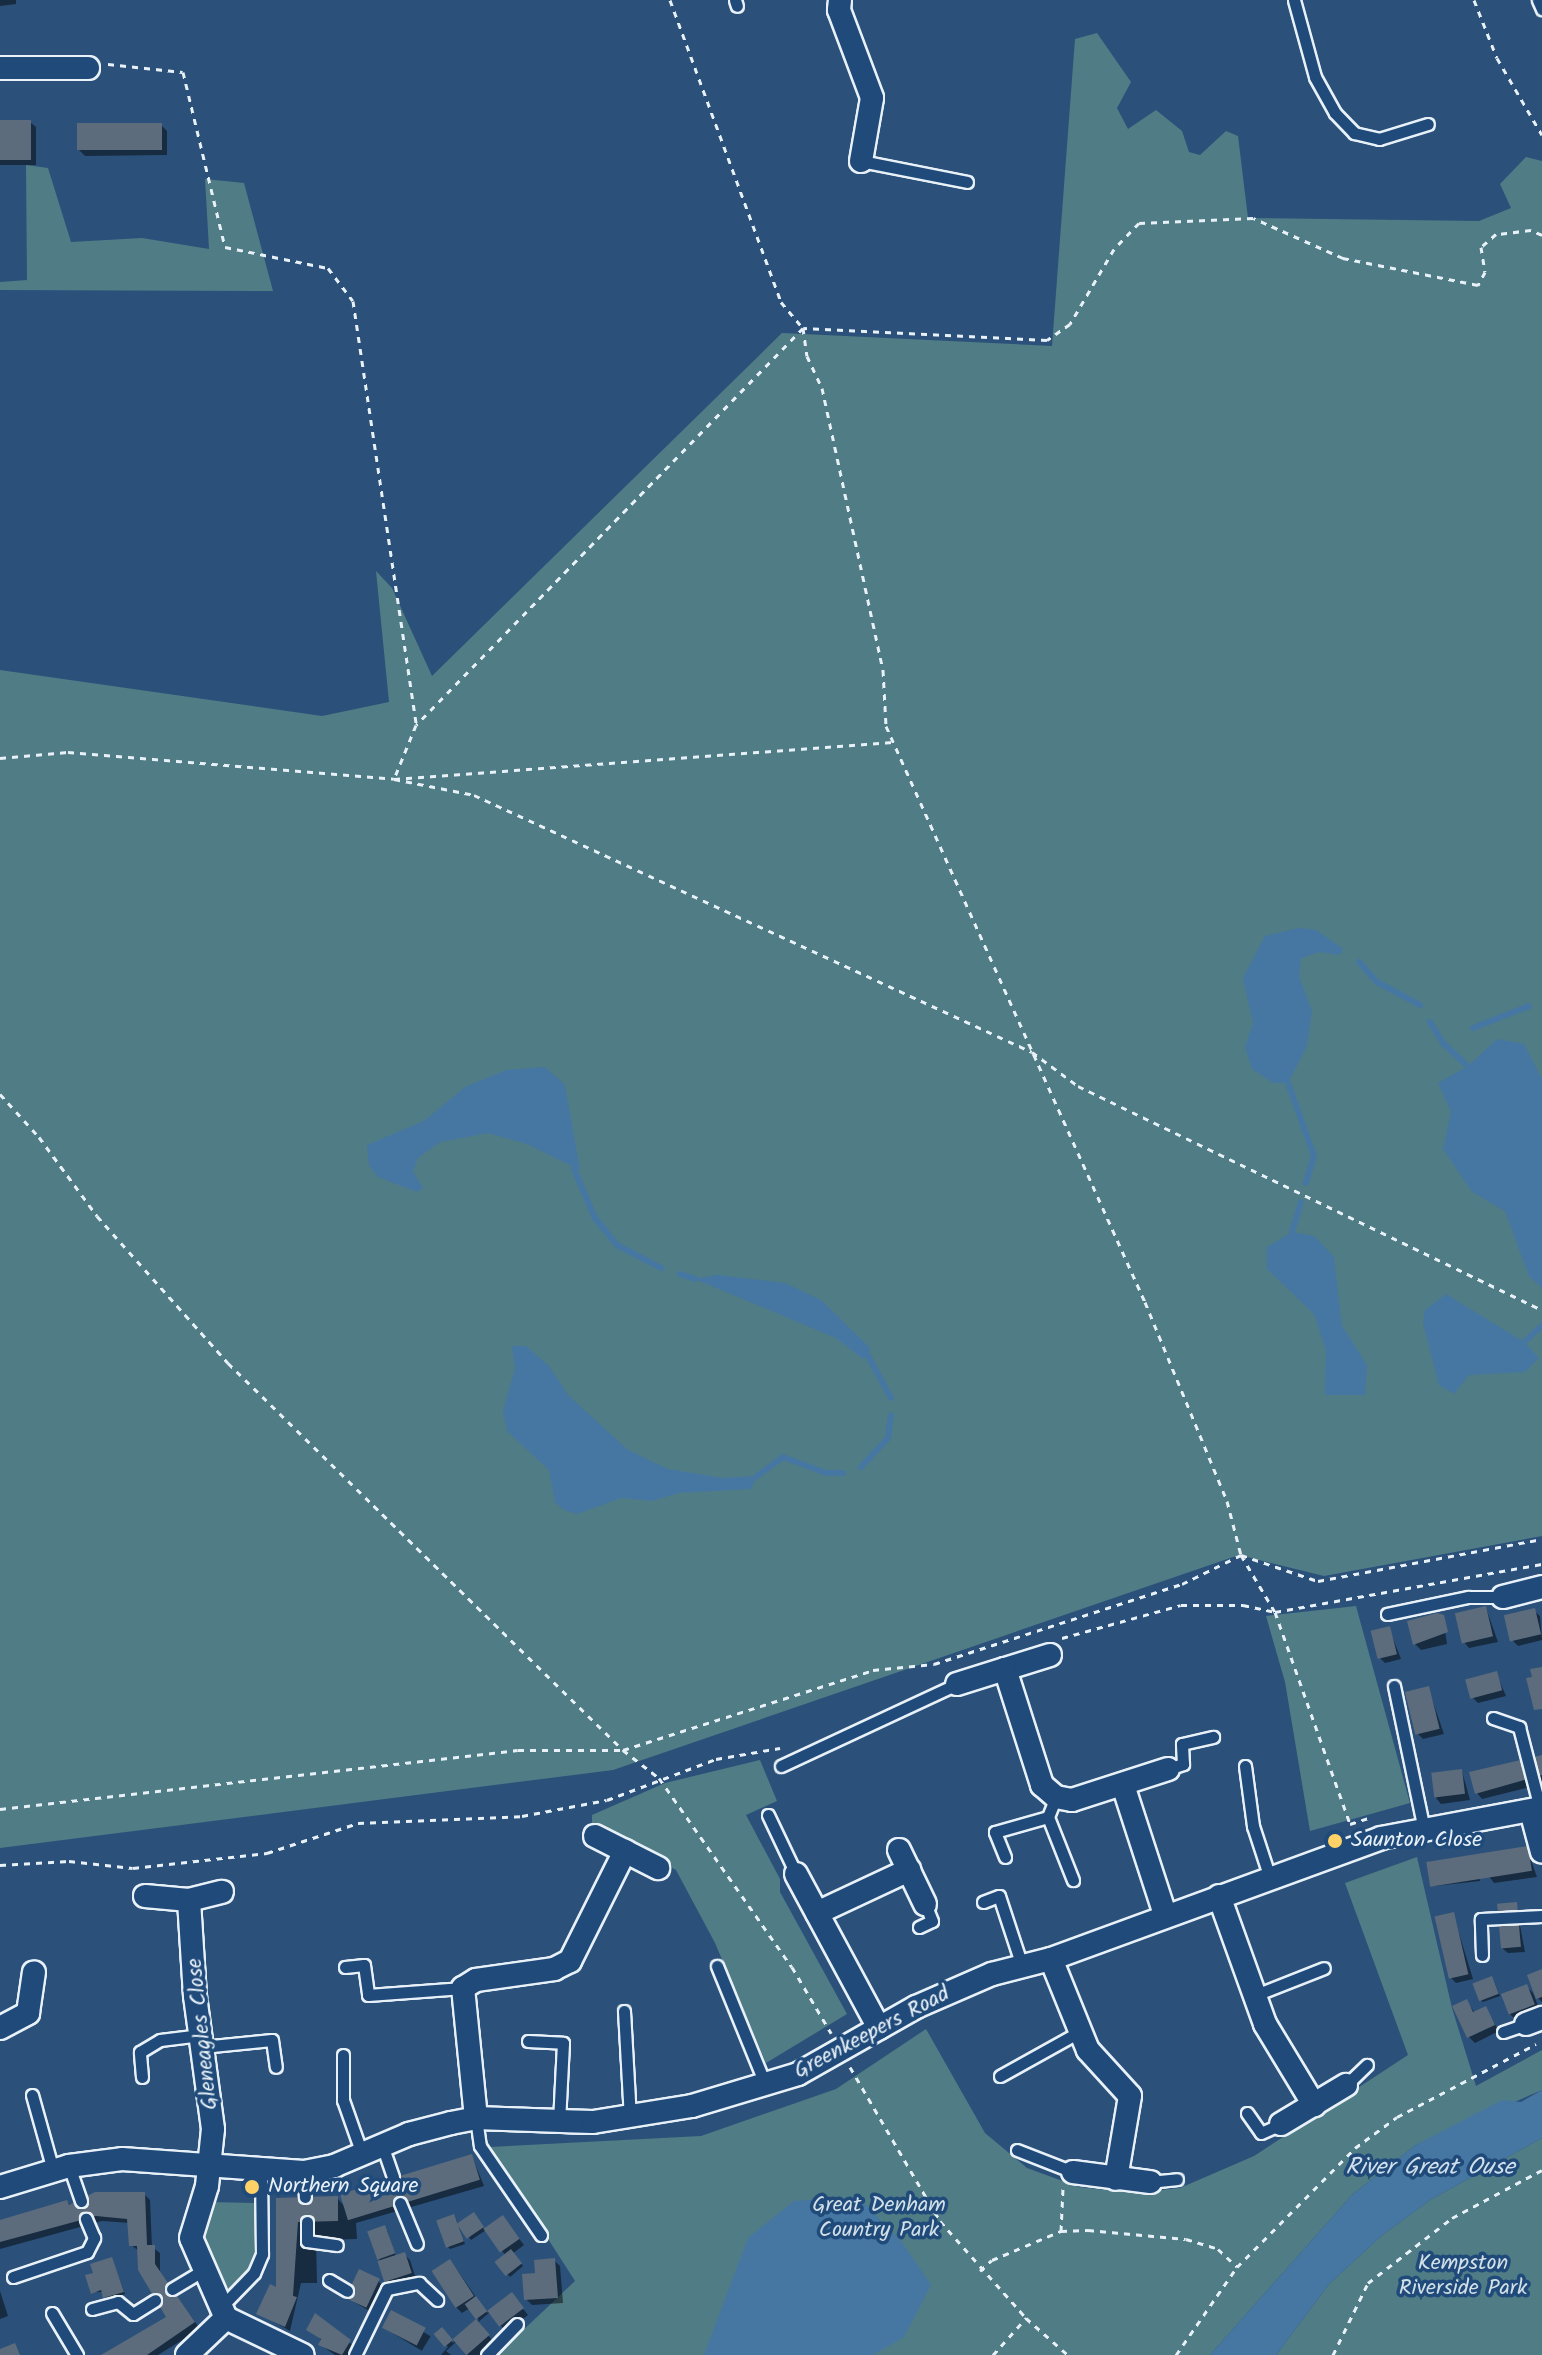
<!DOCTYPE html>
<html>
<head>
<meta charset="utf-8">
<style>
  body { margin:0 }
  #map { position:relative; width:1542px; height:2355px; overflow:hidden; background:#2b517a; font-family:Kalam,sans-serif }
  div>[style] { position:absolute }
  .green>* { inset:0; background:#507c85 }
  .water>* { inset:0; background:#4677a3 }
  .shadow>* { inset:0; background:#0007; transform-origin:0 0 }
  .stream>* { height:6px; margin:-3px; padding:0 3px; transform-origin:3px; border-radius:3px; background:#4677a3 }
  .building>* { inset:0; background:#5c6c7c; transform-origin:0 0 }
  .path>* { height:3px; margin-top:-1.5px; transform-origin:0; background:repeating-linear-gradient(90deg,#e8f1f8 0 6px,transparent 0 12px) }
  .roads { filter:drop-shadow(2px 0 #e8f1f8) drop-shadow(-2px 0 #e8f1f8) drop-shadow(0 2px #e8f1f8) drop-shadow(0 -2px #e8f1f8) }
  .lane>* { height:11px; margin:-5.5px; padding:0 5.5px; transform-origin:5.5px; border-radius:5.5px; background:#1f4a7a }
  .street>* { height:22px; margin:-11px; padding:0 11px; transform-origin:11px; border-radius:11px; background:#1f4a7a }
  .dots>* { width:22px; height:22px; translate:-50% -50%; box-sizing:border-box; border:4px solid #1f4a7a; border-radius:50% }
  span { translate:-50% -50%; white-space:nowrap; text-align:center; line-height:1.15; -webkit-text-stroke:7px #1f4a7a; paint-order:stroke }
  .poi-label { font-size:22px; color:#e8f1f8 }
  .left { translate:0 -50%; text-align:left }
  .street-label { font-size:22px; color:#e8f1f8 }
  .park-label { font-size:22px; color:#d1dfe7 }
  .water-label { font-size:24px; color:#d0dfeb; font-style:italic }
</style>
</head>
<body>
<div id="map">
  <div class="green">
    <i style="clip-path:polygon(1097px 33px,1131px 82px,1117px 108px,1128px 129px,1156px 110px,1182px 131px,1189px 152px,1200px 155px,1226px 131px,1238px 136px,1248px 218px,1479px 221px,1511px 208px,1500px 184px,1526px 157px,1542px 161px,1542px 1536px,1324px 1576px,1239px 1555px,613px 1770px,0 1848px,0 670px,322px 716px,389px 702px,376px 571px,392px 588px,432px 676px,782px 333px,1052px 346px,1075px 39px)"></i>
    <i style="clip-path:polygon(26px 165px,48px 168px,71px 242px,142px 238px,209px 249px,205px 179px,244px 183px,273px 291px,0 290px,0 282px,27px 280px)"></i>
    <i style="clip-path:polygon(1356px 1606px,1410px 1803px,1310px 1831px,1285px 1682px,1266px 1616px)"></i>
    <i style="clip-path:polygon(760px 1760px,777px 1801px,746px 1815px,780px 1879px,780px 1892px,847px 2014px,766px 2063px,715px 1943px,676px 1870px,592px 1824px,592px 1815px,665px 1783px)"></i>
    <i style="clip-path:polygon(1417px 1857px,1452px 2008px,1476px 2086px,1542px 2050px,1542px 2090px,1416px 2145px,1353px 2194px,1210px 2355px,497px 2355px,575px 2281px,489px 2147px,701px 2136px,836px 2089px,926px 2029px,985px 2133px,1027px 2168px,1079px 2187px,1134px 2193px,1180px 2188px,1254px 2156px,1408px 2055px,1345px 1883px)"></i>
    <i style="clip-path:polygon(1542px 2138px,1542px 2355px,1276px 2355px,1329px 2284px,1381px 2236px,1430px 2200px)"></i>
    <i style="clip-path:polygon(207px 2202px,259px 2203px,259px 2254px,232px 2293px,211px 2265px,202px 2236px)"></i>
  </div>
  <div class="water">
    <i style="clip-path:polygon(1299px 928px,1316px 930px,1343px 949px,1340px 955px,1320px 952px,1301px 958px,1299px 976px,1312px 1011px,1307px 1046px,1288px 1083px,1273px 1083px,1252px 1069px,1245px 1047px,1253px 1023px,1243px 978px,1265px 936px)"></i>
    <i style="clip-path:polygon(1497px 1039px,1524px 1044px,1542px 1079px,1542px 1288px,1529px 1276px,1505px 1211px,1472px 1192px,1443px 1149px,1451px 1112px,1438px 1083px,1468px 1066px)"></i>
    <i style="clip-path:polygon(545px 1067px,565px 1085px,580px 1170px,527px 1144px,488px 1133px,440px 1142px,418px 1158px,413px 1171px,423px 1188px,417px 1192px,378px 1177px,369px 1165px,367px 1145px,424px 1121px,465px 1087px,506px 1070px)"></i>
    <i style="clip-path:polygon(1292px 1232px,1314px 1236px,1334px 1257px,1342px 1326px,1367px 1365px,1365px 1395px,1325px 1395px,1326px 1350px,1314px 1314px,1267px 1269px,1267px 1247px)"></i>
    <i style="clip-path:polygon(717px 1275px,785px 1283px,821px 1300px,871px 1349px,863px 1359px,836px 1338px,695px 1279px)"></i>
    <i style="clip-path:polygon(1446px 1294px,1524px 1342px,1539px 1358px,1525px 1372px,1469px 1375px,1454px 1394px,1439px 1385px,1423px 1323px,1425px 1310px)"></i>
    <i style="clip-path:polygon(512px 1346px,526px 1346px,549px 1366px,568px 1395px,628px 1450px,668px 1469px,722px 1478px,757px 1476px,751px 1489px,679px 1493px,652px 1501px,621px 1498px,577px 1514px,564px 1510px,555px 1502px,549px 1470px,507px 1431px,503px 1411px,515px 1369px)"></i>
    <i style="clip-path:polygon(1542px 2090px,1542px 2138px,1430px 2200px,1381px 2236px,1329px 2284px,1276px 2355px,1210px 2355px,1353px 2194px,1416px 2145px,1502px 2100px,1521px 2102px)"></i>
    <i style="clip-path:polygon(858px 2197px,901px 2241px,931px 2285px,904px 2337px,873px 2355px,704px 2355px,748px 2238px,794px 2201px)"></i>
  </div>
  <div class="shadow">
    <i style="clip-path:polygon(0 0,16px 0,16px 4px,0 6px)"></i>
    <i style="clip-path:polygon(0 122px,30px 122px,36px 127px,36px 165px,0 165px)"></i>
    <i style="clip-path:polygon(161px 125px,167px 131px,167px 155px,85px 156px,79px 150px)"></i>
    <i style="clip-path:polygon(1486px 1608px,1498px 1642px,1469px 1648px,1464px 1642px)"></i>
    <i style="clip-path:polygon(1534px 1611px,1540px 1616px,1542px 1640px,1518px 1646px,1512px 1640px)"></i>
    <i style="clip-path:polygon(1443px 1618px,1447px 1644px,1421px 1650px,1415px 1644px)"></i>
    <i style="clip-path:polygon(1389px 1628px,1401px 1659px,1385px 1663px,1380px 1658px)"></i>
    <i style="clip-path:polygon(1496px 1673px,1506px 1696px,1478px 1703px,1472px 1697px)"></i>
    <i style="clip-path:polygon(1428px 1688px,1444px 1734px,1423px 1739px,1417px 1733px)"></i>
    <i style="clip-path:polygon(1542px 1756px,1542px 1784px,1482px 1799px,1477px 1793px)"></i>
    <i style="clip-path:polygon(1462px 1771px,1470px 1800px,1441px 1804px,1436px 1798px)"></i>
    <i style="clip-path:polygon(1527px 1849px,1537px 1877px,1494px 1883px,1488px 1875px,1479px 1876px,1480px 1881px,1435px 1886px,1429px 1880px)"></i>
    <i style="clip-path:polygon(1516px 1904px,1525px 1952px,1508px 1953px,1502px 1948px)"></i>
    <i style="clip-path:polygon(1453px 1914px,1473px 1979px,1456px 1983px,1450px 1977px)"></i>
    <i style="clip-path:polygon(1542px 1972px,1542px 2002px,1533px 1993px,1540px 2011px,1516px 2020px,1510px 2014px,1527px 1987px,1537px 1997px)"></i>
    <i style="clip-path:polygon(1494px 1981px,1500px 1996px,1483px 2002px,1481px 2000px)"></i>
    <i style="clip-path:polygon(1467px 2002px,1475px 2013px,1485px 2008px,1499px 2031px,1475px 2043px,1469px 2037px)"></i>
    <i style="clip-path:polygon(472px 2156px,484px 2186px,356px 2223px,357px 2239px,316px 2240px,317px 2283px,301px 2283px,290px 2331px,259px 2313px,278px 2290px,278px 2200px,337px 2198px,346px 2208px)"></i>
    <i style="clip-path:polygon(144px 2194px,150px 2200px,152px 2247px,160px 2253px,160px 2272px,200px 2329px,158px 2355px,104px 2355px,169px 2318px,139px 2251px,131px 2245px,130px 2223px,102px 2221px,0 2249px,0 2223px,67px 2202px,71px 2206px)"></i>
    <i style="clip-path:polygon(474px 2215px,485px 2230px,503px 2218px,524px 2245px,512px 2254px,523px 2266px,510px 2277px,498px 2263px,506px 2256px,486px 2230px,471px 2240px,460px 2225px)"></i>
    <i style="clip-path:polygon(456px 2219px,465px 2244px,450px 2249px,448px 2247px)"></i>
    <i style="clip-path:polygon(387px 2230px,396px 2257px,404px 2254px,410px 2260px,416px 2279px,391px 2287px,386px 2281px,379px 2258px)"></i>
    <i style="clip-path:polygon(112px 2259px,125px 2294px,107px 2300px,103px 2292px,93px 2292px,96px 2274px)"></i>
    <i style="clip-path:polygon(554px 2260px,560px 2266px,563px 2303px,532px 2305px,526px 2299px,538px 2275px)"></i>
    <i style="clip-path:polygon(455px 2267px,487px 2313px,512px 2295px,528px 2315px,506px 2332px,490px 2312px,477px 2323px,494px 2342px,479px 2355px,468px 2355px,457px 2341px,446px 2351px,451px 2355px,441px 2355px,448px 2347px,437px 2334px,442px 2330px,453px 2343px,479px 2320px,470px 2308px,462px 2313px,456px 2307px)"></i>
    <i style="clip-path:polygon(378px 2281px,384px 2287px,371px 2312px,346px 2297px)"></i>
    <i style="clip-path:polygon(0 2291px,8px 2316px,0 2319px)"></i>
    <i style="left:392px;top:2313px;width:45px;height:17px;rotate:31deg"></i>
    <i style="clip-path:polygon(316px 2316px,355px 2347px,351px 2355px,335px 2355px,321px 2345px)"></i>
  </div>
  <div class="stream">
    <i style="left:1359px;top:962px;width:27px;rotate:48deg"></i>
    <i style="left:1377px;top:982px;width:49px;rotate:28.1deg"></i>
    <i style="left:1430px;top:1022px;width:26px;rotate:58deg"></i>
    <i style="left:1444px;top:1044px;width:33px;rotate:43deg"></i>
    <i style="left:1473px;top:1028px;width:60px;rotate:-21.4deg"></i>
    <i style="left:1288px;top:1083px;width:77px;rotate:70.4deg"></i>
    <i style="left:1314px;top:1156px;width:28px;rotate:107deg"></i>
    <i style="left:574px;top:1169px;width:53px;rotate:66.8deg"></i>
    <i style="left:595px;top:1218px;width:35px;rotate:51deg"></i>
    <i style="left:617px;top:1245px;width:50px;rotate:27.6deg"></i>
    <i style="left:1292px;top:1232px;width:31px;rotate:-73deg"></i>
    <i style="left:680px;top:1274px;width:16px;rotate:18deg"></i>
    <i style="left:1524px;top:1342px;width:24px;rotate:-42deg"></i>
    <i style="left:867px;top:1354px;width:50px;rotate:61.4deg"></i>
    <i style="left:861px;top:1467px;width:40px;rotate:-47deg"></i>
    <i style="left:888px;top:1438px;width:23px;rotate:-83deg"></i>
    <i style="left:757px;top:1476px;width:32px;rotate:-36deg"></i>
    <i style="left:783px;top:1457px;width:46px;rotate:20.4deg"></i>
    <i style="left:826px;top:1473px;width:17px"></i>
  </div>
  <div class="building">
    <i style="left:0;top:120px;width:31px;height:40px"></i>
    <i style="left:162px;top:123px;width:27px;height:85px;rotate:90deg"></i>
    <i style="left:1486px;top:1606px;width:31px;height:32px;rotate:77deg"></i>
    <i style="left:1535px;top:1608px;width:27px;height:32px;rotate:77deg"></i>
    <i style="clip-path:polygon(1437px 1613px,1444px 1615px,1448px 1632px,1413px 1645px,1407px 1621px)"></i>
    <i style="left:1390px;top:1626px;width:29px;height:20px;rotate:76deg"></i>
    <i style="clip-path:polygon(1542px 1667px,1542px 1709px,1534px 1710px,1526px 1678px,1532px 1677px,1530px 1669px)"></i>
    <i style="left:1497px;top:1671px;width:20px;height:33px;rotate:75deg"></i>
    <i style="left:1429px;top:1686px;width:44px;height:25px;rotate:76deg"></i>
    <i style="clip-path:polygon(1542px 1755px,1542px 1775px,1475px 1794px,1469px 1772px)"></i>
    <i style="left:1462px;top:1769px;width:25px;height:31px;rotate:83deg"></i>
    <i style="left:1528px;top:1846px;width:25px;height:103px;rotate:81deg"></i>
    <i style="left:1517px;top:1902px;width:45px;height:20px;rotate:85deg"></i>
    <i style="left:1454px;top:1912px;width:64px;height:20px;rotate:77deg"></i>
    <i style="clip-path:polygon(1542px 1969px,1542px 1997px,1536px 1999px,1527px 1975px)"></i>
    <i style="left:1492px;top:1976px;width:19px;height:21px;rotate:69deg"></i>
    <i style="left:1527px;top:1984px;width:22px;height:28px;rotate:69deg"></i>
    <i style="clip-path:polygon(1467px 1999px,1473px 2012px,1486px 2006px,1495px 2025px,1467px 2038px,1452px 2006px)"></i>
    <i style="left:472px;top:2154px;width:27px;height:138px;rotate:73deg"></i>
    <i style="clip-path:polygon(95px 2192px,145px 2192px,147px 2245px,155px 2245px,155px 2264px,195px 2322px,147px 2355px,101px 2355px,166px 2317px,138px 2270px,137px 2246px,129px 2246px,127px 2219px,96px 2216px,0 2242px,0 2220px,67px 2200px,69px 2205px)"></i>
    <i style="clip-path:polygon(338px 2196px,338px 2221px,298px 2222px,293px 2296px,297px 2297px,285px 2327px,256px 2314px,270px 2284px,276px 2287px,276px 2198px)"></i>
    <i style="left:474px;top:2212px;width:18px;height:21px;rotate:56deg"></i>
    <i style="left:454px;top:2214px;width:29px;height:19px;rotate:70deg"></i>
    <i style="left:503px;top:2215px;width:29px;height:24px;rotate:55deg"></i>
    <i style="left:385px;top:2225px;width:30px;height:19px;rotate:70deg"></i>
    <i style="left:511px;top:2249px;width:18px;height:21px;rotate:52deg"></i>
    <i style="left:405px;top:2252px;width:22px;height:29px;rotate:72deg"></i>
    <i style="clip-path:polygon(112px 2257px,124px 2292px,103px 2298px,101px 2290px,91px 2294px,85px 2275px,93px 2273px,90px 2264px)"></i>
    <i style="clip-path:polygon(555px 2258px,558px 2298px,524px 2300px,522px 2274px,535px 2273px,534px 2260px)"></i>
    <i style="left:450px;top:2259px;width:44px;height:22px;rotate:57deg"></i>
    <i style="left:359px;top:2269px;width:23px;height:32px;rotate:25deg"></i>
    <i style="left:512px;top:2292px;width:20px;height:31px;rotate:53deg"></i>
    <i style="left:476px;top:2296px;width:19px;height:14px;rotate:54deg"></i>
    <i style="left:391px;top:2310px;width:39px;height:20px;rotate:27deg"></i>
    <i style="clip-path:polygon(315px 2313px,351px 2340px,342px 2355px,318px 2345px,321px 2339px,306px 2330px)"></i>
    <i style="left:476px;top:2319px;width:21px;height:31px;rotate:49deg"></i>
    <i style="left:442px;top:2327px;width:17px;height:11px;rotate:50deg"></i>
    <i style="clip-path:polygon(15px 2343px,20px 2355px,0 2355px,0 2349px)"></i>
  </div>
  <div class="path">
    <i style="left:670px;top:0;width:322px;rotate:69.8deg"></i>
    <i style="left:781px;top:302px;width:34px;rotate:50deg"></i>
    <i style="left:803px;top:328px;width:28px;rotate:82deg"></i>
    <i style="left:807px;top:356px;width:35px;rotate:65deg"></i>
    <i style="left:822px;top:388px;width:289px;rotate:77.8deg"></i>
    <i style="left:883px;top:670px;width:56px;rotate:86.9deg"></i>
    <i style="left:886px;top:726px;width:632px;rotate:65.79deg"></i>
    <i style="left:1145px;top:1302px;width:215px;rotate:67.6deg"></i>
    <i style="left:1227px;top:1501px;width:56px;rotate:75.5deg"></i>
    <i style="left:1241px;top:1555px;width:66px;rotate:59.2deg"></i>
    <i style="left:1275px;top:1612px;width:225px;rotate:70.5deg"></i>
    <i style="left:1350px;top:1824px;width:23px;rotate:-18deg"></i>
    <i style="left:1474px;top:0;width:62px;rotate:68.4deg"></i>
    <i style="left:1497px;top:58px;width:89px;rotate:59.7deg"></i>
    <i style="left:108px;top:64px;width:75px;rotate:6.1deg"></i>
    <i style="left:183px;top:72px;width:180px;rotate:76.5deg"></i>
    <i style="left:225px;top:247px;width:105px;rotate:11.5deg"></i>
    <i style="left:328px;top:268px;width:41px;rotate:52.9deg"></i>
    <i style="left:353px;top:301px;width:429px;rotate:81.5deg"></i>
    <i style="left:1542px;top:235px;width:12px;rotate:-156deg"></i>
    <i style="left:1531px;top:230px;width:35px;rotate:173deg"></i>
    <i style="left:1496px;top:234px;width:20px;rotate:139deg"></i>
    <i style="left:1481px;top:247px;width:25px;rotate:81deg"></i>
    <i style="left:1485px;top:272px;width:15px;rotate:118deg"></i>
    <i style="left:1478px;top:285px;width:138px;rotate:-168.7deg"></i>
    <i style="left:1343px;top:258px;width:98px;rotate:-156deg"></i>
    <i style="left:1253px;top:218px;width:114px;rotate:177.5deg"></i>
    <i style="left:1139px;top:223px;width:36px;rotate:134deg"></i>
    <i style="left:1114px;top:249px;width:87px;rotate:120.4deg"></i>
    <i style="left:1070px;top:324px;width:28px;rotate:145deg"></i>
    <i style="left:1047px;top:340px;width:244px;rotate:-177.2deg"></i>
    <i style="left:803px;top:328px;width:554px;rotate:134.27deg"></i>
    <i style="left:416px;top:725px;width:58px;rotate:112.2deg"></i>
    <i style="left:394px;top:779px;width:82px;rotate:11.3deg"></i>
    <i style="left:474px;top:795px;width:614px;rotate:24.73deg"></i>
    <i style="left:1032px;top:1052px;width:57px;rotate:36.5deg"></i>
    <i style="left:1078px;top:1086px;width:515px;rotate:25.77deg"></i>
    <i style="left:0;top:758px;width:68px;rotate:-5deg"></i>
    <i style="left:68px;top:752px;width:327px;rotate:4.7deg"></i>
    <i style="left:394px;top:779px;width:500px;rotate:-4.24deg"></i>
    <i style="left:0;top:1094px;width:58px;rotate:47.8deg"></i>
    <i style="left:39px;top:1137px;width:98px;rotate:53.7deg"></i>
    <i style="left:97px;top:1216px;width:197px;rotate:48.3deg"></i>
    <i style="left:228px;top:1363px;width:553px;rotate:44.41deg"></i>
    <i style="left:623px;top:1750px;width:46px;rotate:37.9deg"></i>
    <i style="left:659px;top:1778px;width:231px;rotate:54.9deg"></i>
    <i style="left:792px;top:1967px;width:77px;rotate:59.4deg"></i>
    <i style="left:1062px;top:1638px;width:123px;rotate:-15.5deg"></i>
    <i style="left:1181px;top:1605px;width:62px"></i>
    <i style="left:1243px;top:1605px;width:33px;rotate:12deg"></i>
    <i style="left:1275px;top:1612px;width:271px;rotate:-10.2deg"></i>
    <i style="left:0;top:1809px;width:521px;rotate:-6.5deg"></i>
    <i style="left:518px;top:1750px;width:105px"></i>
    <i style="left:623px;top:1750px;width:262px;rotate:-17.7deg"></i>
    <i style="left:873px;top:1670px;width:61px;rotate:-5.6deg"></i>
    <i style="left:934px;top:1664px;width:261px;rotate:-17.9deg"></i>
    <i style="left:1182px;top:1584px;width:66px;rotate:-26.2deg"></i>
    <i style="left:1241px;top:1555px;width:81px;rotate:18.7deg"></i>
    <i style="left:1318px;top:1581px;width:228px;rotate:-10.6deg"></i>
    <i style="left:0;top:1865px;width:69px;rotate:-3.3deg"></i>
    <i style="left:69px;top:1861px;width:64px;rotate:6.2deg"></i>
    <i style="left:133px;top:1868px;width:135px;rotate:-6.4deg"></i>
    <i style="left:267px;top:1853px;width:96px;rotate:-18.2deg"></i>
    <i style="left:358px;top:1823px;width:164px;rotate:-2.4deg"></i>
    <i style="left:522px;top:1816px;width:86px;rotate:-10.7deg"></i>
    <i style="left:607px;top:1800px;width:116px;rotate:-20.6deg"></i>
    <i style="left:716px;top:1759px;width:65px;rotate:-9.8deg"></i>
    <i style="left:850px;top:2067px;width:178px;rotate:59.7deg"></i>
    <i style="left:940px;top:2221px;width:130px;rotate:48.4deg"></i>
    <i style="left:1026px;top:2318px;width:56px;rotate:41.4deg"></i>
    <i style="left:1061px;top:2231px;width:43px;rotate:-87.3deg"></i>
    <i style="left:980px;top:2271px;width:16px;rotate:-43deg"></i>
    <i style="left:992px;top:2260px;width:75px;rotate:-22.8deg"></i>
    <i style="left:1061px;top:2231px;width:27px;rotate:-2deg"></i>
    <i style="left:1088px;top:2230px;width:98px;rotate:5.2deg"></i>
    <i style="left:1186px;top:2239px;width:34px;rotate:17deg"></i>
    <i style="left:1218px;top:2249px;width:26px;rotate:43deg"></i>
    <i style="left:993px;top:2355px;width:50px;rotate:-48.3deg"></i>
    <i style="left:1176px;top:2355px;width:107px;rotate:-55.3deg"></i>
    <i style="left:1237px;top:2267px;width:168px;rotate:-45.2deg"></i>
    <i style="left:1355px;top:2148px;width:52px;rotate:-36.4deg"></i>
    <i style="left:1397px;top:2117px;width:157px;rotate:-27.7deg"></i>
    <i style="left:1333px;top:2355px;width:80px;rotate:-64.1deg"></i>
    <i style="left:1368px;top:2283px;width:106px;rotate:-37.7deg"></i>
    <i style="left:1452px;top:2218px;width:102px;rotate:-28.1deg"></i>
  </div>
  <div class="roads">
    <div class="lane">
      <i style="left:735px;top:0;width:6px;rotate:72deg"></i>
      <i style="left:1294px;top:0;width:80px;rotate:74.7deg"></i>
      <i style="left:1315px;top:77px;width:41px;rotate:60.9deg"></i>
      <i style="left:1335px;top:113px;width:28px;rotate:46deg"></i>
      <i style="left:1354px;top:133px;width:26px;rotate:13deg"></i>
      <i style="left:1379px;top:139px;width:51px;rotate:-17deg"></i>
      <i style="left:1538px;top:0;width:10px;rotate:66deg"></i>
      <i style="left:861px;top:161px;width:108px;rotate:11.2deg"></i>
      <i style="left:1387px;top:1614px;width:83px;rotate:-11.9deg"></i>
      <i style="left:1468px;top:1597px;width:35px"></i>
      <i style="left:1394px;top:1686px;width:147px;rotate:78.2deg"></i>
      <i style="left:1493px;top:1718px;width:28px;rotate:19deg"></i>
      <i style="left:1519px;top:1727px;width:84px;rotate:75.5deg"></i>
      <i style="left:781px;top:1766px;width:194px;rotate:-25deg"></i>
      <i style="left:1245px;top:1766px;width:61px;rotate:82.4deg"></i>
      <i style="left:1253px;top:1826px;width:55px;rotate:71.9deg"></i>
      <i style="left:1168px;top:1769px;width:16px;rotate:-18deg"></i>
      <i style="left:1183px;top:1764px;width:20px;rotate:-93deg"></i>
      <i style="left:1182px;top:1744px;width:32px;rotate:-13deg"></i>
      <i style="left:1056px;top:1797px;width:22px;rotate:112deg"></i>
      <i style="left:1048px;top:1817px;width:68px;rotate:68.4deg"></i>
      <i style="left:768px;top:1815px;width:65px;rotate:64.6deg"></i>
      <i style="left:1005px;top:1857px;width:27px;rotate:-112deg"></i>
      <i style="left:995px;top:1832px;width:55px;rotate:-15.8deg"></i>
      <i style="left:983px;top:1902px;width:17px;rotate:-21deg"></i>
      <i style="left:999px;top:1896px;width:74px;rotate:71.8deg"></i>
      <i style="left:919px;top:1927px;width:14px;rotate:-25deg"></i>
      <i style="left:932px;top:1921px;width:18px;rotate:-112deg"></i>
      <i style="left:1482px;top:1955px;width:36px;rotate:-92deg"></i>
      <i style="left:1481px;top:1919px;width:61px;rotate:-2.8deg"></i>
      <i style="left:717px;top:1966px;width:130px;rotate:67.8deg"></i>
      <i style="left:345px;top:1967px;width:19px;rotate:-6deg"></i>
      <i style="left:364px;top:1965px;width:30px;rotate:82deg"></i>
      <i style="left:368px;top:1995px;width:95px;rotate:-4.2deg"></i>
      <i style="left:1253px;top:1996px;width:76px;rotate:-21.5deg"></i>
      <i style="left:624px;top:2011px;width:107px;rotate:86.8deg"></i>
      <i style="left:1503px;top:2032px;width:24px;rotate:-19deg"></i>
      <i style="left:528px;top:2041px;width:35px;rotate:3deg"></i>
      <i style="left:563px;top:2043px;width:80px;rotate:92.9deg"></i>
      <i style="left:202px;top:2047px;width:70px;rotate:-5.7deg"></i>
      <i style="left:272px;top:2040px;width:27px;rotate:82deg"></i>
      <i style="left:343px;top:2055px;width:45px;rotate:90deg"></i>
      <i style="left:343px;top:2100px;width:57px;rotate:70.6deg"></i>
      <i style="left:1000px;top:2076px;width:90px;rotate:-29.1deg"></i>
      <i style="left:142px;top:2077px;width:25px;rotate:-95deg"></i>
      <i style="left:140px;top:2052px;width:23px;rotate:-31deg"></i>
      <i style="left:160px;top:2040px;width:41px;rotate:-7deg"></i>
      <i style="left:1346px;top:2085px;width:29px;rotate:-44deg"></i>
      <i style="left:32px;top:2095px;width:78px;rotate:74.4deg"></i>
      <i style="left:1247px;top:2113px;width:24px;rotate:55deg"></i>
      <i style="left:1261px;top:2133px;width:22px;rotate:-24deg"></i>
      <i style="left:476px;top:2118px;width:28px;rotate:82deg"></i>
      <i style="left:480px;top:2146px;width:108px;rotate:55.6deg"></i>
      <i style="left:382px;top:2145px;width:34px;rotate:71deg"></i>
      <i style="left:1017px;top:2150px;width:60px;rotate:21.4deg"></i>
      <i style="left:69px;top:2166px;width:37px;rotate:71deg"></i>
      <i style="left:304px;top:2172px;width:25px;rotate:88deg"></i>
      <i style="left:1150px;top:2182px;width:27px;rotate:-6deg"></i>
      <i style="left:400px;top:2203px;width:44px;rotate:67.5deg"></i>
      <i style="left:307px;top:2222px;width:19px;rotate:90deg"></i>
      <i style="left:307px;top:2241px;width:30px;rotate:8deg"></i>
      <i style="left:13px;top:2277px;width:78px;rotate:-18.7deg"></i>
      <i style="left:87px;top:2252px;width:16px;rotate:-63deg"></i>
      <i style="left:94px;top:2238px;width:21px;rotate:-113deg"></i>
      <i style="left:329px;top:2280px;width:21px;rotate:31deg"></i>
      <i style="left:172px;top:2289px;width:37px;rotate:-31deg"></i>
      <i style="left:224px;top:2304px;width:43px;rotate:-45.9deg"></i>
      <i style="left:254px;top:2273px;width:21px;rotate:-67deg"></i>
      <i style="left:262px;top:2254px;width:82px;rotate:-90.7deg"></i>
      <i style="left:92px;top:2309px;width:27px;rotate:-15deg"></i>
      <i style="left:118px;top:2302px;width:19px;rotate:39deg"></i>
      <i style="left:133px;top:2314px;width:26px;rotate:-32deg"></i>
      <i style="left:52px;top:2313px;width:49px;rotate:59.2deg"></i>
      <i style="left:355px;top:2355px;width:73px;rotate:-64.1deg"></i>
      <i style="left:387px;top:2289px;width:33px;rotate:-11deg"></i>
      <i style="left:419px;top:2283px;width:25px;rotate:43deg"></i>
      <i style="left:487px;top:2355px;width:43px;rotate:-45.9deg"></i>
    </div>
    <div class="street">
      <i style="left:840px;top:0;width:10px;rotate:96deg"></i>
      <i style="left:839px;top:10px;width:94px;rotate:69.4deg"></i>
      <i style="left:872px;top:98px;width:64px;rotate:99.9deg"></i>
      <i style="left:0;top:68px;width:88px"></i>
      <i style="left:1503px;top:1597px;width:40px;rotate:-14.4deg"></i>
      <i style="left:1050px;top:1655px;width:47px;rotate:162.7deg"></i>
      <i style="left:1005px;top:1669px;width:122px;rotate:72.3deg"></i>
      <i style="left:1042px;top:1785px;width:18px;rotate:41deg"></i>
      <i style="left:1056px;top:1797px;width:16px;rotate:11deg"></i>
      <i style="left:1072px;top:1800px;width:101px;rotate:-17.9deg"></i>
      <i style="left:957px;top:1684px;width:50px;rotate:-17.4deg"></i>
      <i style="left:1123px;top:1785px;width:136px;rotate:72deg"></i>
      <i style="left:1531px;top:1811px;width:42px;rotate:75deg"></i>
      <i style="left:595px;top:1836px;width:71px;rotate:26.9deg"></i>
      <i style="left:899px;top:1850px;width:60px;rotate:64.3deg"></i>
      <i style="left:796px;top:1874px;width:175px;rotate:61.7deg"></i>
      <i style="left:145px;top:1896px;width:44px;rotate:5.2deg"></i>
      <i style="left:189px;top:1900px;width:34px;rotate:-14deg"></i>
      <i style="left:1219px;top:1896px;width:136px;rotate:70.2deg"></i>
      <i style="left:1265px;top:2024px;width:95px;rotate:58.8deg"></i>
      <i style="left:817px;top:1913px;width:102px;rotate:-25.1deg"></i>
      <i style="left:1051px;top:1959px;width:98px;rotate:67.9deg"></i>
      <i style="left:1088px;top:2050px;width:62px;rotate:47.6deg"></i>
      <i style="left:1130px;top:2096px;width:84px;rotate:99.6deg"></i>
      <i style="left:1526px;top:2024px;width:17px;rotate:-21deg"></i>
      <i style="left:0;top:2028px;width:32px;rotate:-28deg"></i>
      <i style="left:28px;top:2013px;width:41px;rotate:-81.7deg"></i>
      <i style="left:476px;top:2118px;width:131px;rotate:-95.7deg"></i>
      <i style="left:463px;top:1988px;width:15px;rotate:-32deg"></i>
      <i style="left:476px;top:1980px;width:79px;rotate:-8deg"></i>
      <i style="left:554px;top:1969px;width:18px;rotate:-27deg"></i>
      <i style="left:570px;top:1961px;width:123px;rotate:-63.4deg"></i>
      <i style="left:1281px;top:2124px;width:76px;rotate:-31deg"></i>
      <i style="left:1073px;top:2172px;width:78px;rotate:7.4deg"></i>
      <i style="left:0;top:2187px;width:72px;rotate:-16.9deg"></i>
      <i style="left:69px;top:2166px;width:53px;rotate:-7.5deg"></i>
      <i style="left:122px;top:2159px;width:182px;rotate:4.1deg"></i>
      <i style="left:304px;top:2172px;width:31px;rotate:-11deg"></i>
      <i style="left:334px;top:2166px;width:82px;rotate:-23.1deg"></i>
      <i style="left:409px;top:2134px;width:43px;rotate:-14.7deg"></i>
      <i style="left:451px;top:2123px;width:25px;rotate:-11deg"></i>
      <i style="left:476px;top:2118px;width:117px;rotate:2deg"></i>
      <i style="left:593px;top:2122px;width:100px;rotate:-9.2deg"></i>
      <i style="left:692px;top:2106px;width:111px;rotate:-16.8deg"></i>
      <i style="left:798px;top:2074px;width:136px;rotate:-29.6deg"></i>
      <i style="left:916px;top:2007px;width:83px;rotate:-23.5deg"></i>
      <i style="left:992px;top:1974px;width:61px;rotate:-14.3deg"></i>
      <i style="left:1051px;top:1959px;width:351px;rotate:-20.1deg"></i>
      <i style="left:1381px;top:1838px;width:164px;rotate:-10.6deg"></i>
      <i style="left:226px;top:2318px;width:85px;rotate:25.7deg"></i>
      <i style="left:187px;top:2355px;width:54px;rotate:-43.5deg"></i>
      <i style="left:226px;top:2318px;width:87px;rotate:-113.6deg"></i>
      <i style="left:191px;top:2238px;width:54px;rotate:-72.9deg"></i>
      <i style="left:207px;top:2186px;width:57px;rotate:-84deg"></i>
      <i style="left:213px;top:2129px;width:134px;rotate:-97.7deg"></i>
      <i style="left:195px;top:1996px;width:96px;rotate:-93.6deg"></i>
    </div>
  </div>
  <div class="dots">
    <i style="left:1335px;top:1841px;background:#ffd166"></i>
    <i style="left:252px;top:2187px;background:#ffd166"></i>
  </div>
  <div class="poi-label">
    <span class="left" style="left:1351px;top:1841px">Saunton Close</span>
    <span class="left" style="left:268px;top:2187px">Northern Square</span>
  </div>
  <div class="street-label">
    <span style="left:872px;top:2033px;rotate:-28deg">Greenkeepers Road</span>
    <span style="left:203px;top:2034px;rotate:-96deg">Gleneagles Close</span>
  </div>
  <div class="park-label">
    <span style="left:879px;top:2218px">Great Denham<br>Country Park</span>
    <span style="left:1463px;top:2276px">Kempston<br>Riverside Park</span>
  </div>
  <div class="water-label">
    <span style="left:1430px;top:2168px">River Great Ouse</span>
  </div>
</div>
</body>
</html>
